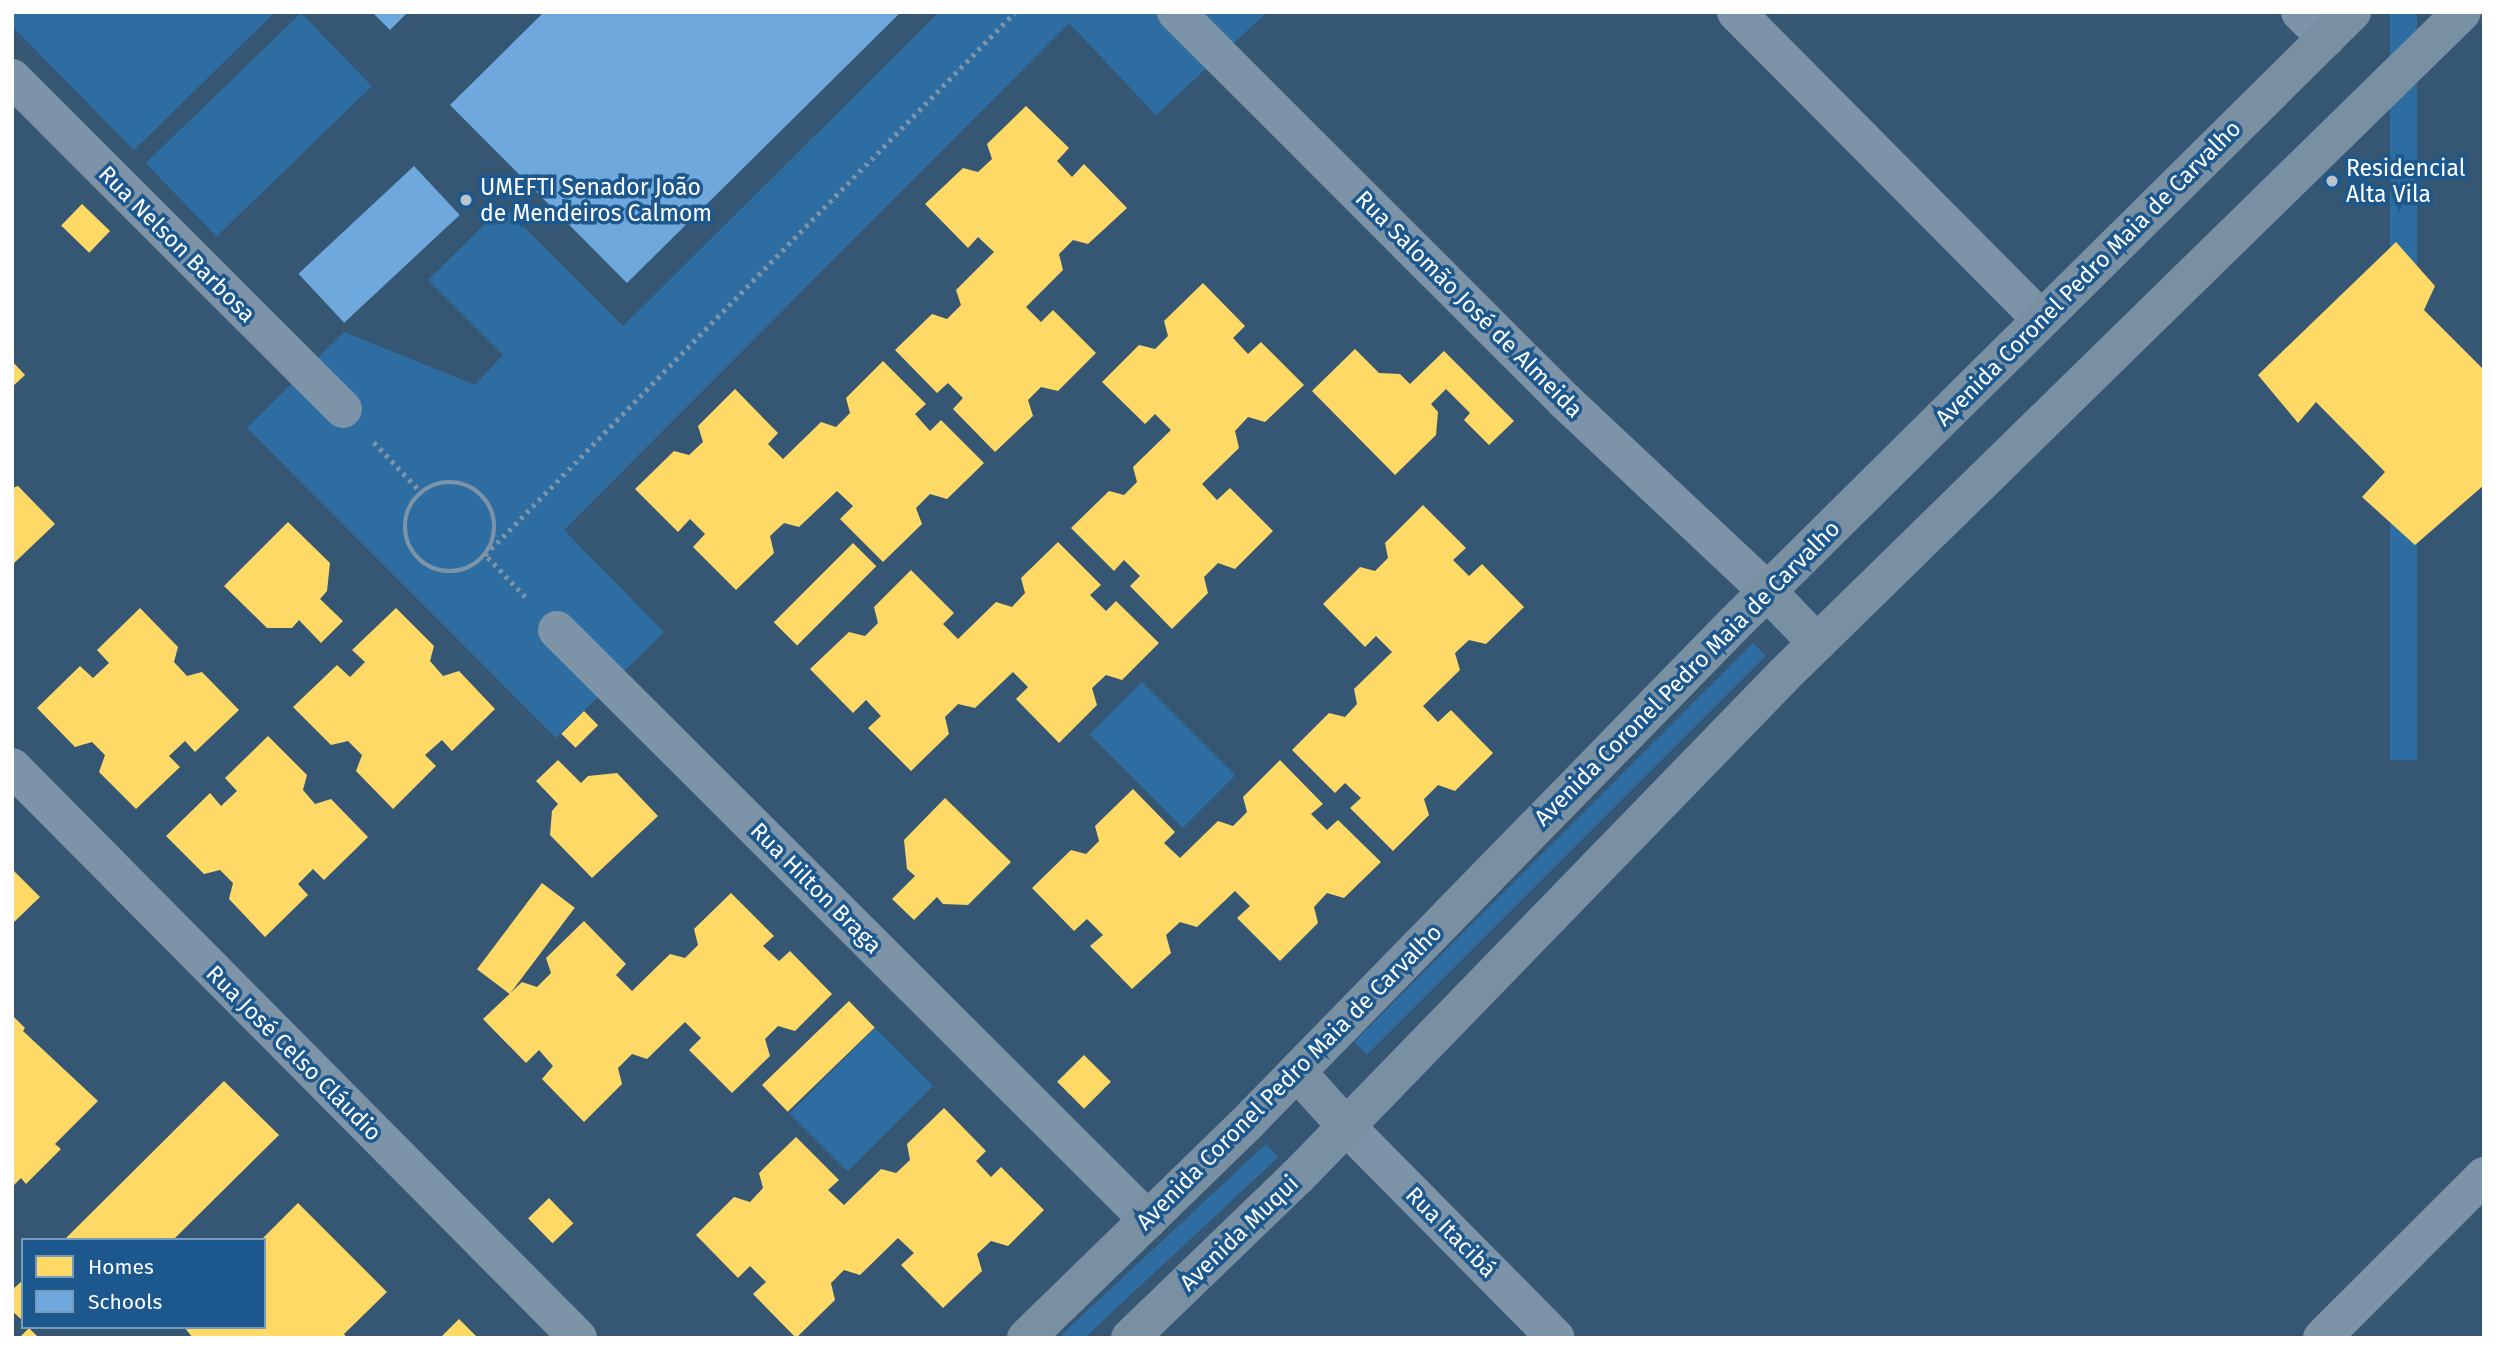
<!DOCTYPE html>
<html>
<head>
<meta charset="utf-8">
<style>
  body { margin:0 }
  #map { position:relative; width:2496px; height:1350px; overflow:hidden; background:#365773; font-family:"Fira Sans",sans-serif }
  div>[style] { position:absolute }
  .green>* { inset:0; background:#2d6da2; transform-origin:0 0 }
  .homes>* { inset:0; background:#ffd966; transform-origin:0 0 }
  .schools>* { inset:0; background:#6fa8dc; transform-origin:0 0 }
  .path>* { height:4.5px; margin-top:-2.25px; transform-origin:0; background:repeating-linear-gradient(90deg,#7d93a7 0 3.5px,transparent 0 8.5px) }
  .path>.ring { margin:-2.25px; padding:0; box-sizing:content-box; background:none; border:4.5px solid #7d93a7; border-radius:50% }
  .street>* { height:38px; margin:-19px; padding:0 19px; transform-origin:19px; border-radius:19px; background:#7d93a7 }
  .secondary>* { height:38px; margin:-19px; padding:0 19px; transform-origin:19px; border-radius:19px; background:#7990a3 }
  .dots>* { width:19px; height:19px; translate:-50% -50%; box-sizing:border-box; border:4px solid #1c588d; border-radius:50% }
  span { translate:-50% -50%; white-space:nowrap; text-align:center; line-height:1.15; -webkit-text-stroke:7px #1c588d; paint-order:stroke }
  .poi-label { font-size:23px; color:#fff }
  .left { translate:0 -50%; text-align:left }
  .street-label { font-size:23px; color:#fff }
  .frame { position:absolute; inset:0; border:14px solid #fff; pointer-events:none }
  .legend { position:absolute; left:21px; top:1238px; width:245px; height:91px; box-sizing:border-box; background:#1c588d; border:2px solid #779bbb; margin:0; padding:9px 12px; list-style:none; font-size:21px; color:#fff }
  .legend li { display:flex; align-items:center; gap:14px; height:35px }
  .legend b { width:35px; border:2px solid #779bbb }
</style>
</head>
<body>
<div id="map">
  <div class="green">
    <i style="clip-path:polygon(12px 12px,275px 12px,134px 150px,12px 26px)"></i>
    <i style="clip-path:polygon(939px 12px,1266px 13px,1156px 115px,1069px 23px,564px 530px,664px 632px,556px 738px,247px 428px,344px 332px,475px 385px,503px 355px,428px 280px,503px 206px,623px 326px)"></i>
    <i style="left:2390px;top:12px;width:27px;height:748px"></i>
    <i style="left:301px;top:13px;width:102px;height:216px;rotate:46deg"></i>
    <i style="left:1753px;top:643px;width:18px;height:564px;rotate:45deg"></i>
    <i style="left:1142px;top:682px;width:132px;height:74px;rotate:45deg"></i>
    <i style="left:875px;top:1028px;width:82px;height:121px;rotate:45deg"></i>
    <i style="left:1266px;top:1144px;width:18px;height:279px;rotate:47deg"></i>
  </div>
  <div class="homes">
    <i style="clip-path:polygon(1026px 106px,1069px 148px,1057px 161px,1072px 177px,1084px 164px,1127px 208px,1088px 244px,1073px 240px,1059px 254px,1063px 270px,1026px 307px,1041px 322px,1053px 310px,1096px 353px,1058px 391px,1041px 387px,1028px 400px,1033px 416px,995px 452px,953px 409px,963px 398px,948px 383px,937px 393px,895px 350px,932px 314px,947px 319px,961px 305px,956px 290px,994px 252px,978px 237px,968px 248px,925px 204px,963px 168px,978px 172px,992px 159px,987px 144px)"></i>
    <i style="left:82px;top:204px;width:39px;height:30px;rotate:44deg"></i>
    <i style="clip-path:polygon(2396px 242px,2435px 286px,2424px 310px,2484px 370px,2484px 485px,2415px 545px,2362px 497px,2385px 472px,2316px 402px,2298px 423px,2258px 375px)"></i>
    <i style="clip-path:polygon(1203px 283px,1245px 326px,1233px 338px,1248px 354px,1261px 342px,1304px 385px,1265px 422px,1248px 417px,1235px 431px,1239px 448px,1202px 484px,1217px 500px,1230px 488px,1273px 531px,1235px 569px,1218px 563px,1204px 577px,1208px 593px,1172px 629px,1130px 586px,1140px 576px,1124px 560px,1114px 571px,1071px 528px,1109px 491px,1124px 495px,1137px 482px,1133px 467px,1171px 430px,1155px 414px,1145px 424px,1102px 382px,1139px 345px,1155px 349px,1168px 336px,1164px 321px)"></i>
    <i style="clip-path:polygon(1355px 349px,1379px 373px,1400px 374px,1410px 384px,1444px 351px,1514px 421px,1489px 445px,1464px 420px,1470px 413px,1446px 389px,1431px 404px,1438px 412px,1436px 435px,1395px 475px,1312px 391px)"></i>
    <i style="clip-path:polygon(12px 361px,25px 375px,12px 387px)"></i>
    <i style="clip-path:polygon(883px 361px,926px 404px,915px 414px,930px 431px,941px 420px,984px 463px,947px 499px,930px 494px,916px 508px,922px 524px,883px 562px,840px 519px,853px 506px,837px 491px,799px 527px,784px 523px,770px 536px,774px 553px,736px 590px,693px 547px,705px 534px,690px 519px,678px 532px,635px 489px,674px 451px,689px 455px,703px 442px,698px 426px,735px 389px,778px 433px,768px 444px,783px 459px,821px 422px,836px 427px,850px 413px,846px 398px)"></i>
    <i style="clip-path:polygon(18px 486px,55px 524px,12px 565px,12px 488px)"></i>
    <i style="clip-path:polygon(1423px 505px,1466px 548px,1453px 560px,1469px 576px,1482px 564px,1524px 607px,1486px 644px,1469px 640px,1455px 653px,1460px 670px,1423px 706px,1438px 722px,1451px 710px,1493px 753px,1455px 791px,1438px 785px,1424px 799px,1429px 815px,1393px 851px,1350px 808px,1361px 798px,1345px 783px,1335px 793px,1292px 750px,1329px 713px,1345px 717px,1357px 704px,1354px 689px,1392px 652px,1376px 636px,1365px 647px,1323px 604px,1360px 567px,1375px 571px,1388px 558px,1385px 543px)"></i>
    <i style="clip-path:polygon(288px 522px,330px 563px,327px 591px,320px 599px,343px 621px,321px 643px,299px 620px,292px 628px,267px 628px,224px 586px)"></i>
    <i style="clip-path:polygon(1058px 542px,1101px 585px,1090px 595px,1106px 611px,1116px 601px,1159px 643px,1122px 680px,1106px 675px,1092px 688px,1097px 705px,1059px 743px,1016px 699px,1028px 687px,1013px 672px,975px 708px,958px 704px,945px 717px,949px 734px,911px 771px,868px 728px,881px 716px,866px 700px,853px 713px,810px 669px,849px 632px,865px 636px,878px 623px,874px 607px,911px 570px,954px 613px,943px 624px,958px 639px,996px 602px,1012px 607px,1025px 593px,1021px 578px)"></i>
    <i style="left:853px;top:543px;width:33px;height:112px;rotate:45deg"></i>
    <i style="clip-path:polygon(140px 608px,178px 647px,174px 662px,187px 676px,202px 672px,239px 710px,195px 752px,185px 741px,169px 756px,180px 767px,136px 809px,99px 772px,105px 755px,92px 742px,75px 747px,37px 708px,80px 666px,93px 678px,109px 663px,97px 650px)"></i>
    <i style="clip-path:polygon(396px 608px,434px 646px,430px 661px,443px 676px,459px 671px,495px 709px,452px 751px,442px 740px,425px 755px,436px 766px,393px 809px,356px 771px,362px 755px,348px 741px,331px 745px,293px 707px,337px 665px,350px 677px,365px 662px,352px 650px)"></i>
    <i style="left:584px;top:711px;width:20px;height:32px;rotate:45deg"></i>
    <i style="clip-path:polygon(268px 736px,307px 775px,303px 790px,315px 804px,331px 799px,368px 837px,324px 880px,313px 869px,298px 884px,308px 895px,265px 937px,229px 899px,233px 883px,220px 870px,204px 874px,166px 836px,210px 793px,221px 806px,237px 791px,225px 778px)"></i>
    <i style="clip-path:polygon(558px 760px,581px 783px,588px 776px,617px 773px,658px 816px,592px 878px,550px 835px,552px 811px,558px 804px,536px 781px)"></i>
    <i style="clip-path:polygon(1280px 760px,1323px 804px,1311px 814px,1327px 830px,1338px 820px,1381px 862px,1344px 898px,1327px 893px,1314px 907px,1318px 923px,1280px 961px,1237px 918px,1250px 906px,1235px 891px,1197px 927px,1180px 922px,1166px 935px,1171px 953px,1132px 989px,1090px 946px,1103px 935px,1087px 919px,1074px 931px,1032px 888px,1071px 850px,1086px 854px,1099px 841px,1095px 826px,1133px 789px,1175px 832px,1164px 843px,1180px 858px,1218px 821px,1233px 826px,1247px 812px,1243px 797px)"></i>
    <i style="clip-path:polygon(945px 798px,1011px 862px,968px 905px,943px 904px,937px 897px,914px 920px,892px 899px,915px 876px,907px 869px,904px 840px)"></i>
    <i style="clip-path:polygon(14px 871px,40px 897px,12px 924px,12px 873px)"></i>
    <i style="left:542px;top:883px;width:41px;height:108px;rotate:37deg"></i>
    <i style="clip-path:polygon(731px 893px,774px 936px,763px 946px,779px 961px,790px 951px,832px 994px,795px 1031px,778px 1026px,765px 1039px,770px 1056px,732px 1093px,689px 1050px,701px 1038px,685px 1022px,647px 1059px,632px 1054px,618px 1068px,622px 1084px,584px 1122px,542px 1079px,553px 1066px,539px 1050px,526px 1063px,483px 1019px,522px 982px,537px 987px,551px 973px,546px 958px,584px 921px,626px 964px,616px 975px,632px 991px,670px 954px,685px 958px,698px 945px,694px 929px)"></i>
    <i style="left:849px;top:1001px;width:37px;height:121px;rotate:46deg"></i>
    <i style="clip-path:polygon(12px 1015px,25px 1028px,23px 1031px,98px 1101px,55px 1144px,61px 1149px,26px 1184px,21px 1178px,12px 1187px)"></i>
    <i style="left:1084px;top:1055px;width:38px;height:38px;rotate:45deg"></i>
    <i style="clip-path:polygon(224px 1081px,279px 1135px,173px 1240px,64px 1240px)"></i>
    <i style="clip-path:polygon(944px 1108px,986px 1151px,976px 1161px,991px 1177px,1001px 1167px,1044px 1210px,1008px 1246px,991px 1241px,977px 1254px,982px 1271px,943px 1308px,901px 1265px,914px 1253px,898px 1238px,860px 1275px,844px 1270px,831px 1283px,835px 1300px,796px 1338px,753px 1294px,766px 1282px,750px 1266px,738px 1278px,696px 1235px,734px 1197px,750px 1202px,763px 1188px,759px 1173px,796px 1137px,839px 1180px,828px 1190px,844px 1205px,881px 1169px,896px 1173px,910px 1160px,907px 1144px)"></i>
    <i style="left:549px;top:1198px;width:35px;height:29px;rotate:46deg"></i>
    <i style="clip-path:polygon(298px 1203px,387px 1292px,344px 1334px,347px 1338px,193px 1338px,184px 1327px,264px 1327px,264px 1240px,261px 1240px)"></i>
    <i style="clip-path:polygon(23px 1280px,23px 1321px,12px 1311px,12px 1290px)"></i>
    <i style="clip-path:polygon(459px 1319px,478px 1338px,440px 1338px)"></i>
    <i style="clip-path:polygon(29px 1328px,39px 1338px,19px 1338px)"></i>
  </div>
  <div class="schools">
    <i style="clip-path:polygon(372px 12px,408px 12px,390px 30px)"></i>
    <i style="clip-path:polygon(544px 12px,901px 12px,627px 283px,450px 105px)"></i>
    <i style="left:414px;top:166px;width:67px;height:158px;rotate:47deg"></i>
  </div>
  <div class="path">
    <i style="left:374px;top:442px;width:69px;rotate:46.8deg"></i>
    <i class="ring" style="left:405px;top:482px;width:85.5px;height:85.5px"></i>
    <i style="left:525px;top:597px;width:58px;rotate:-133.6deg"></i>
    <i style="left:485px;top:555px;width:759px;rotate:-45.69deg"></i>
  </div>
  <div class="street">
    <i style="left:1176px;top:12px;width:550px;rotate:45deg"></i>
    <i style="left:1565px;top:401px;width:277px;rotate:43.2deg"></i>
    <i style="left:1736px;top:12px;width:433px;rotate:45.2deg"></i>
    <i style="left:2300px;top:12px;width:37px;rotate:45deg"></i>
    <i style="left:12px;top:78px;width:468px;rotate:45deg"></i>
    <i style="left:557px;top:630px;width:835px;rotate:44.95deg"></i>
    <i style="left:12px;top:767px;width:804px;rotate:45.25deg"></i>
    <i style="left:1346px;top:1126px;width:298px;rotate:45.3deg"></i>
    <i style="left:2322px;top:1338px;width:229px;rotate:-45deg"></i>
  </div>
  <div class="secondary">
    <i style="left:1767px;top:591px;width:72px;rotate:46.1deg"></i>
    <i style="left:1297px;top:1072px;width:73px;rotate:47.8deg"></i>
    <i style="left:1026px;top:1338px;width:307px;rotate:-44.2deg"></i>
    <i style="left:1246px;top:1124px;width:699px;rotate:-45.7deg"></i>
    <i style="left:1734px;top:624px;width:870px;rotate:-44.72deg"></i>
    <i style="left:1130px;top:1338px;width:233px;rotate:-44deg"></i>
    <i style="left:1298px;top:1176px;width:698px;rotate:-45.87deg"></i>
    <i style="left:1784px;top:675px;width:948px;rotate:-44.36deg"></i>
  </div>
  <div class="dots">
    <i style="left:2332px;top:181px;background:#b9c4ce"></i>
    <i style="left:466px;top:200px;background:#b9c4ce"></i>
  </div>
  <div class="poi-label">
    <span class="left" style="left:2346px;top:181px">Residencial<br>Alta Vila</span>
    <span class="left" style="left:480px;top:200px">UMEFTI Senador João<br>de Mendeiros Calmom</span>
  </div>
  <div class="street-label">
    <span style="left:177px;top:244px;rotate:45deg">Rua Nelson Barbosa</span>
    <span style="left:2088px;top:273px;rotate:-45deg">Avenida Coronel Pedro Maia de Carvalho</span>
    <span style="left:1469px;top:304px;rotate:45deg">Rua Salomão José de Almeida</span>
    <span style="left:1687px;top:673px;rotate:-45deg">Avenida Coronel Pedro Maia de Carvalho</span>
    <span style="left:816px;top:888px;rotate:45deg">Rua Hilton Braga</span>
    <span style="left:294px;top:1053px;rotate:45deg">Rua José Celso Cláudio</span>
    <span style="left:1289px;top:1077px;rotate:-45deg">Avenida Coronel Pedro Maia de Carvalho</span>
    <span style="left:1451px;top:1232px;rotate:45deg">Rua Itacibá</span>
    <span style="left:1239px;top:1233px;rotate:-44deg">Avenida Muqui</span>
  </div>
  <div class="frame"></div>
  <ul class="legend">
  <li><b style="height:19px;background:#ffd966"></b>Homes</li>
  <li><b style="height:19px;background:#6fa8dc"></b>Schools</li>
  </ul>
</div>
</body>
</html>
